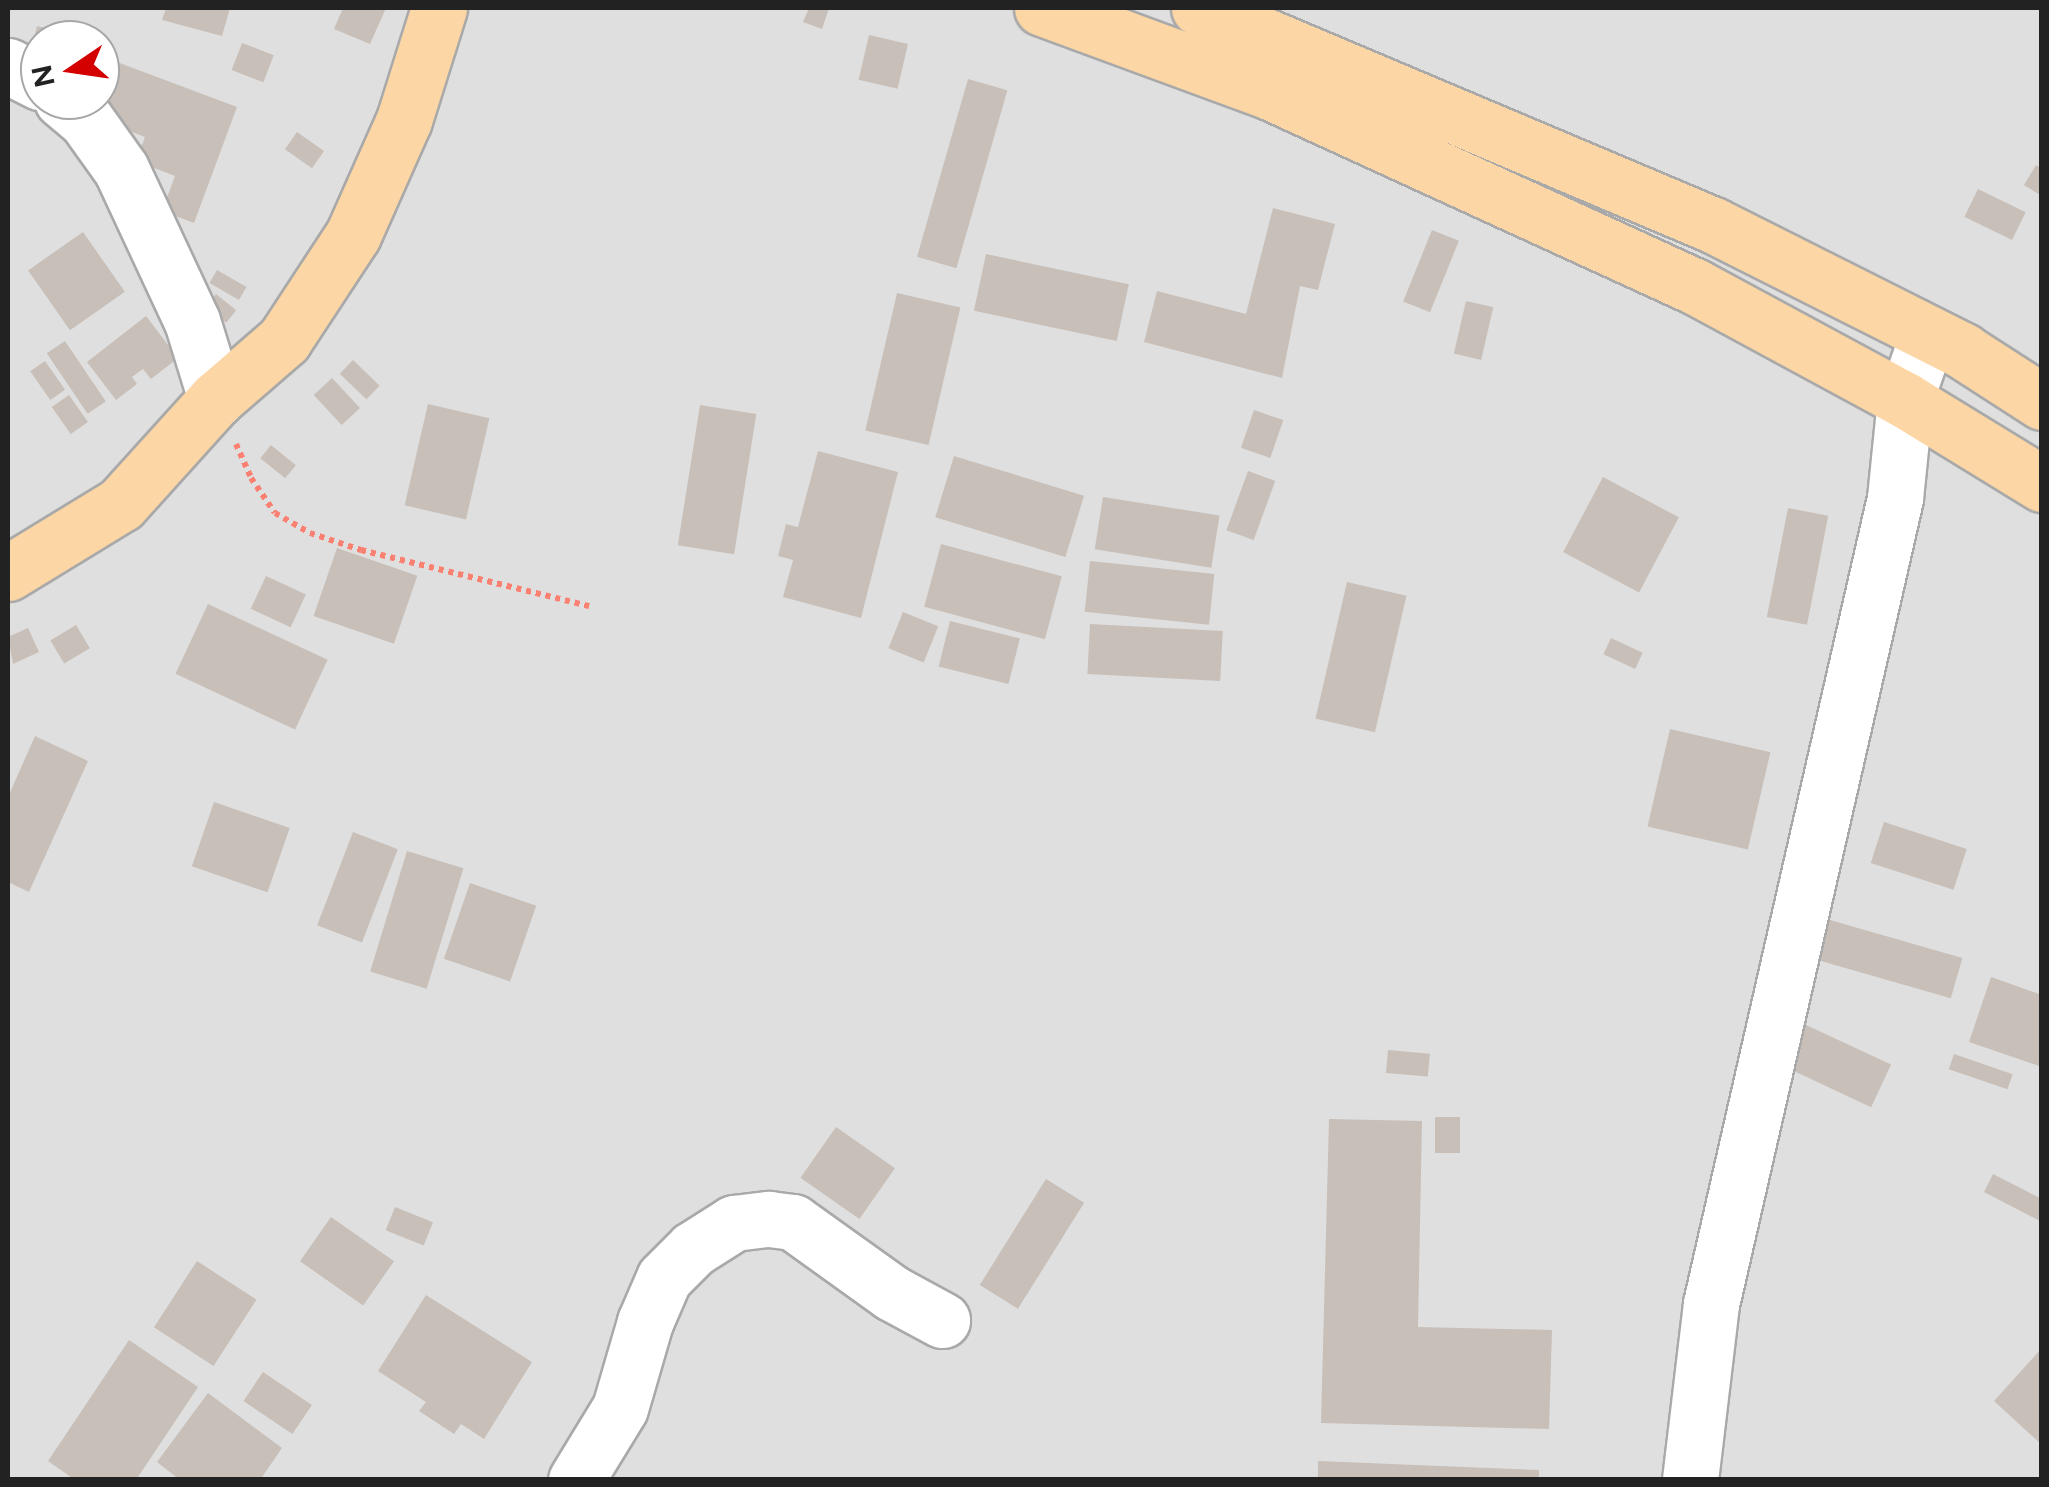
<!DOCTYPE html>
<html>
<head>
<meta charset="utf-8">
<style>
  body { margin:0 }
  #map { position:relative; width:2049px; height:1487px; overflow:hidden; background:#f2efe9; font-family:Figtree,sans-serif }
  div>[style] { position:absolute }
  .residential>* { inset:0; background:#e0dfdf }
  .building>* { inset:0; background:#c7bfb8; transform-origin:0 0 }
  .path>* { height:6px; margin-top:-3px; transform-origin:0; background:repeating-linear-gradient(90deg,#fa8072 0 5px,transparent 0 10px) }
  .roads { filter:drop-shadow(2px 0 #a9a9a9) drop-shadow(-2px 0 #a9a9a9) drop-shadow(0 2px #a9a9a9) drop-shadow(0 -2px #a9a9a9) }
  .minor>* { height:55px; margin:-27.5px; padding:0 27.5px; transform-origin:27.5px; border-radius:27.5px; background:#fff }
  .major>* { height:55px; margin:-27.5px; padding:0 27.5px; transform-origin:27.5px; border-radius:27.5px; background:#fcd6a4 }
  span { translate:-50% -50%; white-space:nowrap; text-align:center; line-height:1.15; -webkit-text-stroke:10px #fff; paint-order:stroke }
  .frame { position:absolute; inset:0; border:10px solid #222; pointer-events:none }
  .north { position:absolute; left:20px; top:20px; width:100px; height:100px; box-sizing:border-box; background:#fff; border:2px solid #a7a7a7; border-radius:50%; rotate:257deg; font-size:28px; font-weight:700; line-height:40px; text-align:center; color:#222 }
  .north::after { content:''; display:block; margin:auto; width:35px; height:45px; background:#d40000; clip-path:polygon(50% 0,100% 100%,50% 72%,0 100%) }
</style>
</head>
<body>
<div id="map">
  <div class="residential">
    <i style="clip-path:polygon(evenodd,8px 8px,2041px 8px,2041px 1479px,8px 1479px,8px 8px,40px 40px,100px 40px,100px 100px,40px 100px,40px 40px)"></i>
  </div>
  <div class="building">
    <i style="clip-path:polygon(166px 8px,230px 8px,222px 36px,162px 20px)"></i>
    <i style="clip-path:polygon(343px 8px,386px 8px,370px 44px,334px 29px)"></i>
    <i style="clip-path:polygon(809px 8px,829px 8px,822px 29px,803px 22px)"></i>
    <i style="clip-path:polygon(37px 26px,90px 39px,90px 40px,40px 40px,40px 58px,30px 55px)"></i>
    <i style="left:869px;top:35px;width:40px;height:46px;rotate:13deg"></i>
    <i style="left:242px;top:43px;width:34px;height:29px;rotate:21deg"></i>
    <i style="clip-path:polygon(117px 62px,237px 107px,194px 223px,162px 211px,175px 176px,136px 161px,145px 137px,96px 118px)"></i>
    <i style="left:968px;top:79px;width:41px;height:185px;rotate:16deg"></i>
    <i style="left:297px;top:132px;width:33px;height:21px;rotate:35deg"></i>
    <i style="clip-path:polygon(2036px 165px,2042px 169px,2042px 196px,2024px 185px)"></i>
    <i style="left:1978px;top:189px;width:53px;height:31px;rotate:26deg"></i>
    <i style="clip-path:polygon(1273px 208px,1335px 224px,1318px 290px,1300px 286px,1282px 378px,1144px 342px,1157px 291px,1246px 314px)"></i>
    <i style="left:1432px;top:230px;width:29px;height:77px;rotate:22deg"></i>
    <i style="left:83px;top:232px;width:73px;height:67px;rotate:55deg"></i>
    <i style="left:986px;top:254px;width:146px;height:58px;rotate:12deg"></i>
    <i style="left:217px;top:270px;width:34px;height:15px;rotate:30deg"></i>
    <i style="left:897px;top:293px;width:65px;height:141px;rotate:13deg"></i>
    <i style="left:216px;top:294px;width:26px;height:16px;rotate:39deg"></i>
    <i style="left:1466px;top:301px;width:28px;height:54px;rotate:13deg"></i>
    <i style="clip-path:polygon(146px 316px,178px 358px,151px 379px,143px 369px,132px 377px,137px 384px,116px 400px,87px 362px)"></i>
    <i style="left:65px;top:341px;width:73px;height:22px;rotate:56deg"></i>
    <i style="left:353px;top:360px;width:37px;height:19px;rotate:44deg"></i>
    <i style="left:45px;top:361px;width:35px;height:18px;rotate:55deg"></i>
    <i style="left:332px;top:378px;width:41px;height:25px;rotate:47deg"></i>
    <i style="left:69px;top:395px;width:33px;height:21px;rotate:55deg"></i>
    <i style="left:428px;top:404px;width:63px;height:104px;rotate:13deg"></i>
    <i style="left:700px;top:405px;width:57px;height:142px;rotate:9deg"></i>
    <i style="left:1254px;top:410px;width:31px;height:40px;rotate:19deg"></i>
    <i style="left:271px;top:445px;width:32px;height:17px;rotate:39deg"></i>
    <i style="clip-path:polygon(818px 451px,898px 472px,861px 618px,783px 597px,793px 560px,778px 556px,786px 524px,798px 527px)"></i>
    <i style="left:954px;top:456px;width:136px;height:64px;rotate:17deg"></i>
    <i style="left:1248px;top:471px;width:29px;height:63px;rotate:20deg"></i>
    <i style="left:1603px;top:477px;width:86px;height:85px;rotate:28deg"></i>
    <i style="left:1103px;top:497px;width:118px;height:53px;rotate:9deg"></i>
    <i style="left:1788px;top:508px;width:41px;height:111px;rotate:11deg"></i>
    <i style="left:941px;top:544px;width:125px;height:65px;rotate:15deg"></i>
    <i style="left:337px;top:548px;width:85px;height:72px;rotate:19deg"></i>
    <i style="left:1090px;top:561px;width:125px;height:51px;rotate:6deg"></i>
    <i style="left:266px;top:576px;width:44px;height:36px;rotate:25deg"></i>
    <i style="left:1347px;top:582px;width:61px;height:140px;rotate:13deg"></i>
    <i style="left:208px;top:604px;width:132px;height:77px;rotate:25deg"></i>
    <i style="left:903px;top:612px;width:38px;height:39px;rotate:22deg"></i>
    <i style="left:950px;top:621px;width:72px;height:47px;rotate:14deg"></i>
    <i style="left:1090px;top:624px;width:133px;height:50px;rotate:3deg"></i>
    <i style="left:76px;top:625px;width:27px;height:30px;rotate:59deg"></i>
    <i style="clip-path:polygon(28px 628px,39px 652px,13px 664px,8px 637px)"></i>
    <i style="left:1611px;top:638px;width:35px;height:18px;rotate:25deg"></i>
    <i style="left:1670px;top:729px;width:103px;height:100px;rotate:13deg"></i>
    <i style="clip-path:polygon(35px 736px,88px 761px,29px 892px,8px 882px,8px 797px)"></i>
    <i style="left:214px;top:802px;width:80px;height:68px;rotate:19deg"></i>
    <i style="left:1884px;top:822px;width:87px;height:43px;rotate:18deg"></i>
    <i style="left:353px;top:832px;width:48px;height:100px;rotate:21deg"></i>
    <i style="left:407px;top:851px;width:59px;height:126px;rotate:17deg"></i>
    <i style="left:470px;top:883px;width:70px;height:80px;rotate:19deg"></i>
    <i style="left:1823px;top:918px;width:145px;height:42px;rotate:16deg"></i>
    <i style="clip-path:polygon(1991px 977px,2042px 995px,2042px 1067px,1969px 1042px)"></i>
    <i style="left:1804px;top:1024px;width:96px;height:47px;rotate:25deg"></i>
    <i style="left:1388px;top:1050px;width:42px;height:23px;rotate:5deg"></i>
    <i style="left:1954px;top:1054px;width:62px;height:16px;rotate:19deg"></i>
    <i style="left:1435px;top:1117px;width:25px;height:36px"></i>
    <i style="clip-path:polygon(1329px 1119px,1422px 1121px,1418px 1327px,1552px 1330px,1549px 1429px,1321px 1423px)"></i>
    <i style="left:836px;top:1127px;width:72px;height:62px;rotate:35deg"></i>
    <i style="clip-path:polygon(1993px 1174px,2042px 1199px,2040px 1221px,1984px 1192px)"></i>
    <i style="left:1046px;top:1179px;width:45px;height:125px;rotate:32deg"></i>
    <i style="left:395px;top:1207px;width:41px;height:25px;rotate:22deg"></i>
    <i style="left:331px;top:1217px;width:77px;height:54px;rotate:35deg"></i>
    <i style="left:197px;top:1261px;width:71px;height:79px;rotate:33deg"></i>
    <i style="clip-path:polygon(426px 1295px,532px 1362px,484px 1439px,461px 1424px,454px 1434px,419px 1411px,426px 1402px,378px 1371px)"></i>
    <i style="clip-path:polygon(129px 1340px,198px 1387px,136px 1480px,75px 1480px,48px 1461px)"></i>
    <i style="clip-path:polygon(2042px 1348px,2042px 1445px,1994px 1401px)"></i>
    <i style="left:263px;top:1372px;width:59px;height:35px;rotate:34deg"></i>
    <i style="clip-path:polygon(208px 1393px,282px 1448px,260px 1480px,180px 1480px,157px 1462px)"></i>
    <i style="clip-path:polygon(1318px 1461px,1539px 1470px,1539px 1480px,1318px 1480px)"></i>
  </div>
  <div class="path">
    <i style="left:236px;top:444px;width:37px;rotate:66deg"></i>
    <i style="left:251px;top:478px;width:42px;rotate:55.6deg"></i>
    <i style="left:275px;top:513px;width:40px;rotate:29.7deg"></i>
    <i style="left:310px;top:533px;width:54px;rotate:18.4deg"></i>
    <i style="left:361px;top:550px;width:235px;rotate:13.8deg"></i>
  </div>
  <div class="roads">
    <div class="minor">
      <i style="left:8px;top:66px;width:36px;rotate:27deg"></i>
      <i style="left:62px;top:100px;width:31px;rotate:40deg"></i>
      <i style="left:86px;top:120px;width:60px;rotate:54.5deg"></i>
      <i style="left:121px;top:169px;width:168px;rotate:65deg"></i>
      <i style="left:192px;top:321px;width:82px;rotate:72.9deg"></i>
      <i style="left:576px;top:1480px;width:84px;rotate:-58.6deg"></i>
      <i style="left:620px;top:1408px;width:90px;rotate:-73.8deg"></i>
      <i style="left:645px;top:1322px;width:48px;rotate:-66.6deg"></i>
      <i style="left:664px;top:1278px;width:41px;rotate:-45deg"></i>
      <i style="left:693px;top:1249px;width:49px;rotate:-32.4deg"></i>
      <i style="left:734px;top:1223px;width:35px;rotate:-7deg"></i>
      <i style="left:769px;top:1219px;width:24px;rotate:7deg"></i>
      <i style="left:793px;top:1222px;width:122px;rotate:35.6deg"></i>
      <i style="left:892px;top:1293px;width:57px;rotate:28.4deg"></i>
      <i style="left:1690px;top:1480px;width:177px;rotate:-83.2deg"></i>
      <i style="left:1711px;top:1304px;width:827px;rotate:-77.14deg"></i>
      <i style="left:1895px;top:498px;width:99px;rotate:-84.2deg"></i>
      <i style="left:1905px;top:400px;width:70px;rotate:-70.8deg"></i>
    </div>
    <div class="major">
      <i style="left:1042px;top:8px;width:241px;rotate:20.2deg"></i>
      <i style="left:1268px;top:91px;width:471px;rotate:24.6deg"></i>
      <i style="left:1696px;top:287px;width:238px;rotate:28.4deg"></i>
      <i style="left:1905px;top:400px;width:161px;rotate:31.5deg"></i>
      <i style="left:1199px;top:8px;width:558px;rotate:22.89deg"></i>
      <i style="left:1713px;top:225px;width:280px;rotate:26.7deg"></i>
      <i style="left:1963px;top:351px;width:94px;rotate:32.8deg"></i>
      <i style="left:8px;top:573px;width:132px;rotate:-31.4deg"></i>
      <i style="left:121px;top:504px;width:142px;rotate:-47.9deg"></i>
      <i style="left:216px;top:399px;width:90px;rotate:-40.9deg"></i>
      <i style="left:284px;top:340px;width:126px;rotate:-56.7deg"></i>
      <i style="left:353px;top:235px;width:126px;rotate:-66.1deg"></i>
      <i style="left:404px;top:120px;width:117px;rotate:-72.6deg"></i>
    </div>
  </div>
  <div class="frame"></div>
  <div class="north">N</div>
</div>
</body>
</html>
